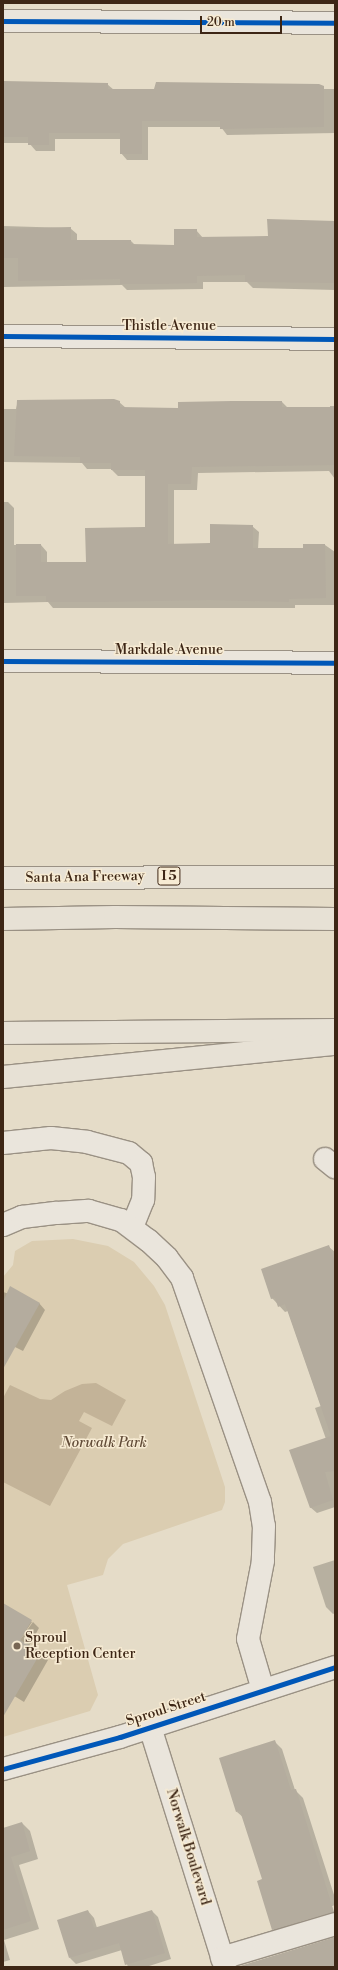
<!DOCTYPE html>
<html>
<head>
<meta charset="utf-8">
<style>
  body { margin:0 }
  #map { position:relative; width:338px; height:1970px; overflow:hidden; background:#e5dcc8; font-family:"Libre Bodoni",serif }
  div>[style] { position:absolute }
  .green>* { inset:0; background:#dbcdb1 }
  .water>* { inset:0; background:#c3b398 }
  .shadow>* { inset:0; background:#0003 }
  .building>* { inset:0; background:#b4ac9e }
  .roads { filter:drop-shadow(1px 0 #9a9184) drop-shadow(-1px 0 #9a9184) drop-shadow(0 1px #9a9184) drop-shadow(0 -1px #9a9184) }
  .minor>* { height:22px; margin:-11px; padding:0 11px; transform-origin:11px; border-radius:11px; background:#eae5dc }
  .highway>* { height:22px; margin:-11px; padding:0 11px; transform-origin:11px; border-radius:11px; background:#e7e1d5 }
  .cycleway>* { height:5px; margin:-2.5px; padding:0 2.5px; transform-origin:2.5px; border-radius:2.5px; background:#0057b8 }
  .dots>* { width:11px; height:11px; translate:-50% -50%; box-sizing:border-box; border:2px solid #f7ebd3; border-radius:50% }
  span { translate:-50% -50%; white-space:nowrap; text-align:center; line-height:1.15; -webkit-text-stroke:3px #f7ebd3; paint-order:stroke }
  .shield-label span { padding:1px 3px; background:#f7ebd3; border:1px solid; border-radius:3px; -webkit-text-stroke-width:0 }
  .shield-label { font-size:13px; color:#3d2615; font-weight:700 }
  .street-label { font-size:14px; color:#3d2615 }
  .park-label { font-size:14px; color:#624c38; font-style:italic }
  .poi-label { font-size:14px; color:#3d2615 }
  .left { translate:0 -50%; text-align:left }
  .frame { position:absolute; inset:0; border:4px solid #3d2615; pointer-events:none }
  .scale { position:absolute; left:200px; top:16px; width:82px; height:18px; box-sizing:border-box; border:2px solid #3d2615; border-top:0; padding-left:5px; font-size:12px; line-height:14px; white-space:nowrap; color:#3d2615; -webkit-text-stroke:3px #f7ebd3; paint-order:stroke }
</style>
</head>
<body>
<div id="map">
  <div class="green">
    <i style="clip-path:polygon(73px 1239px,108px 1246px,134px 1262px,154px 1286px,165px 1305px,225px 1487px,225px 1502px,222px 1510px,123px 1544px,108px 1559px,103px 1575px,67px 1585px,98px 1695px,90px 1711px,3px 1737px,3px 1277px,13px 1265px,15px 1251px,32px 1241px)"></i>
  </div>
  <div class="water">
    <i style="clip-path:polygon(96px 1383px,126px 1400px,112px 1426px,84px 1412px,79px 1421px,92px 1428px,50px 1506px,3px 1482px,3px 1398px,10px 1385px,40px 1399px,51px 1400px,65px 1391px,82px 1384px)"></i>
  </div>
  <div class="shadow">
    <i style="clip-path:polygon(3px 83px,107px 84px,114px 90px,335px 89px,335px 133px,227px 135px,221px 127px,148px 127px,148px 160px,127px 160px,121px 153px,121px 139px,55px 139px,55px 151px,36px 151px,29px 143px,3px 143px)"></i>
    <i style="clip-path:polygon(335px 222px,335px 290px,253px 288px,247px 282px,203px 282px,203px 289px,127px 290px,122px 285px,3px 287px,3px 226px,70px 228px,77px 234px,77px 241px,131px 241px,135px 245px,175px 246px,196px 230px,203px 238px,269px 237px)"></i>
    <i style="clip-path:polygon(18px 401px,119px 402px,126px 408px,179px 409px,282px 402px,288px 408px,330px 408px,330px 406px,335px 406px,335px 479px,329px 471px,198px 473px,197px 490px,174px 490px,174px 545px,211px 544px,252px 526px,259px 532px,258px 549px,304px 549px,304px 545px,325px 545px,335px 552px,335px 605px,295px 605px,295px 608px,53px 608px,48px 602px,3px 603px,3px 502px,8px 502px,14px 508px,14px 545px,41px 545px,47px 552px,47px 563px,87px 563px,146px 528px,146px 476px,118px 476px,111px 469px,87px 469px,82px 463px,3px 462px,3px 409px,16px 409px)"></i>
    <i style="clip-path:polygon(329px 1247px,335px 1252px,335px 1507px,317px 1513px,310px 1507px,326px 1439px,315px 1408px,321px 1406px,288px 1311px,285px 1312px,272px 1298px)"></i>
    <i style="clip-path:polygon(3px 1292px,39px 1303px,45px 1310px,23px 1351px,9px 1344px,3px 1346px)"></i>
    <i style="clip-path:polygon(335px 1560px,335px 1613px,333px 1614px,326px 1607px,313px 1567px)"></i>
    <i style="clip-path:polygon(3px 1604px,32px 1622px,17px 1644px,33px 1622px,39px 1628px,29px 1646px,48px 1660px,24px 1702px,3px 1689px)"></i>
    <i style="clip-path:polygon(274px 1741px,282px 1749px,295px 1790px,303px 1798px,335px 1898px,335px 1905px,298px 1919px,302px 1931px,281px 1937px,273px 1929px,264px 1879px,244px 1818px,237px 1812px)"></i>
    <i style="clip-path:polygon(22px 1823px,30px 1831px,38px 1859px,19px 1865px,39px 1929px,4px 1940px,10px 1960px,3px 1962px,3px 1829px)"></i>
    <i style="clip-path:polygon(88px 1911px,94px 1918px,97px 1928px,152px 1911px,158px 1917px,171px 1959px,146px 1967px,128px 1967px,122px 1950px,76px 1964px,70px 1958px)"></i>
  </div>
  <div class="building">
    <i style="clip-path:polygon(3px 81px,108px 83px,108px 89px,154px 89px,156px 82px,319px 84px,324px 86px,324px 127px,220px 129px,220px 121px,142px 121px,142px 154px,120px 154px,120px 133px,49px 133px,49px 145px,28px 145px,28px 137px,3px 137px)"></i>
    <i style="clip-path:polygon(267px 219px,335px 221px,335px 283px,245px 282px,245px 275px,197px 276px,197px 283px,157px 284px,120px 284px,120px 279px,18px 281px,18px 258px,3px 258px,3px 229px,71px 227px,71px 240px,131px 240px,131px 244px,174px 245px,174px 229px,197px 229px,197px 237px,268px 236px)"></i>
    <i style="clip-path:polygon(114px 399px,120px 401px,120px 407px,178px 408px,178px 402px,232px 401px,282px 401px,282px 407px,335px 407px,335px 465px,192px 467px,191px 484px,168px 484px,168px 544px,210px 543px,210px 524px,253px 525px,253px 548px,303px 548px,303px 544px,325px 544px,326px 598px,289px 599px,289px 602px,210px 600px,102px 602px,46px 602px,46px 596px,16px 596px,16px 544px,41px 544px,41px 562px,86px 562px,85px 528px,145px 527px,145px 470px,111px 470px,111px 463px,80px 463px,80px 457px,14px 456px,17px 400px)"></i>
    <i style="clip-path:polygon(329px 1245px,335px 1262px,335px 1471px,325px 1472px,333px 1500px,310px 1508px,289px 1450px,331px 1436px,285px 1304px,278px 1307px,275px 1298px,271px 1299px,261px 1269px)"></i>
    <i style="clip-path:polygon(10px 1286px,40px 1303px,3px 1369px,3px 1302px)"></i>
    <i style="clip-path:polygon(3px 1603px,32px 1620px,20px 1640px,41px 1652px,3px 1717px)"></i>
    <i style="clip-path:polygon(275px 1740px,291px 1790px,296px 1789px,334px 1912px,272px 1930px,257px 1881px,262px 1879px,240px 1811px,236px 1812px,219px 1758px)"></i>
    <i style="clip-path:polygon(22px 1822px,30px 1851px,11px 1857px,31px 1921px,3px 1930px,3px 1828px)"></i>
    <i style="clip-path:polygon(88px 1910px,94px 1928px,152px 1910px,165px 1953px,125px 1965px,119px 1943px,69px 1958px,57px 1920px)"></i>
    <i style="clip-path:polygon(335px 1937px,335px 1967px,240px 1967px,240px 1966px)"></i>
  </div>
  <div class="roads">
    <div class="minor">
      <i style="left:3px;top:21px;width:332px;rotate:0.3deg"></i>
      <i style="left:3px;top:336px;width:332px;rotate:0.5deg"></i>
      <i style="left:3px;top:661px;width:332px;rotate:0.3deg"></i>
      <i style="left:3px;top:1143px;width:48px;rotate:-5.9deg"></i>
      <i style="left:51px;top:1138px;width:36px;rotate:6deg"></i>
      <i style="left:87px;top:1142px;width:43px;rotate:14.7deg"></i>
      <i style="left:129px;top:1153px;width:16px;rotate:40deg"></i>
      <i style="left:141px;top:1163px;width:14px;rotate:78deg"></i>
      <i style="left:144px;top:1177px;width:23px;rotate:92deg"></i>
      <i style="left:143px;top:1200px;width:29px;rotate:112deg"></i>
      <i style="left:325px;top:1159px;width:13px;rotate:39deg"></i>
      <i style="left:3px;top:1225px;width:21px;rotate:-23deg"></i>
      <i style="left:22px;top:1217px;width:35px;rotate:-7deg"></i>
      <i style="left:57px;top:1213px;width:32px;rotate:-4deg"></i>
      <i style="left:89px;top:1211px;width:33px;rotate:16deg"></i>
      <i style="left:121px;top:1220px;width:34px;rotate:37deg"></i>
      <i style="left:148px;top:1240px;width:26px;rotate:43deg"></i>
      <i style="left:167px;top:1258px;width:25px;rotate:53deg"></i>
      <i style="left:182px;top:1278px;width:237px;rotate:70.8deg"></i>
      <i style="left:260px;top:1502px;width:24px;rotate:81deg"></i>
      <i style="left:264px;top:1526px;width:35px;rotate:92deg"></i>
      <i style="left:263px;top:1561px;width:79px;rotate:100.9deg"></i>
      <i style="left:248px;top:1639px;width:53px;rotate:73.6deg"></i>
      <i style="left:150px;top:1727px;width:251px;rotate:72.6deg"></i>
      <i style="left:3px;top:1769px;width:121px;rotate:-15.3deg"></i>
      <i style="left:120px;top:1737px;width:226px;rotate:-18deg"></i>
      <i style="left:222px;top:1958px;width:118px;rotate:-16.7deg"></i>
    </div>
    <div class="highway">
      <i style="left:3px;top:878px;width:332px;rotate:-0.2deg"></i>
      <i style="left:3px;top:919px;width:112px;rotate:-1deg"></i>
      <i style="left:115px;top:917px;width:220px;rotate:0.5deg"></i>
      <i style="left:3px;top:1033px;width:332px;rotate:-0.5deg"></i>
      <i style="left:3px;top:1077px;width:334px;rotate:-5.7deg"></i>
    </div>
  </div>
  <div class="cycleway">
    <i style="left:3px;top:21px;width:332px;rotate:0.3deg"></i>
    <i style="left:3px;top:336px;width:332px;rotate:0.5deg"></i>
    <i style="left:3px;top:661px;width:332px;rotate:0.3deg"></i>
    <i style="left:3px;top:1769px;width:121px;rotate:-15.3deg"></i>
    <i style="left:120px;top:1737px;width:226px;rotate:-18deg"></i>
  </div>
  <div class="dots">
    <i style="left:17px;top:1646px;background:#786654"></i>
  </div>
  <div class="shield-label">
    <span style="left:169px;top:876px">I 5</span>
  </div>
  <div class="street-label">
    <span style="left:169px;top:326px">Thistle Avenue</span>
    <span style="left:169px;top:650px">Markdale Avenue</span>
    <span style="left:85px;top:877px;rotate:-1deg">Santa Ana Freeway</span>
    <span style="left:166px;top:1709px;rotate:-18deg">Sproul Street</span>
    <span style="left:188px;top:1847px;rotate:73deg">Norwalk Boulevard</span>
  </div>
  <div class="park-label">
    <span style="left:104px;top:1443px">Norwalk Park</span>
  </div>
  <div class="poi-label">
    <span class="left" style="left:25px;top:1646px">Sproul<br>Reception Center</span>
  </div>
  <div class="frame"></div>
  <div class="scale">20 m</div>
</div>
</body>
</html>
